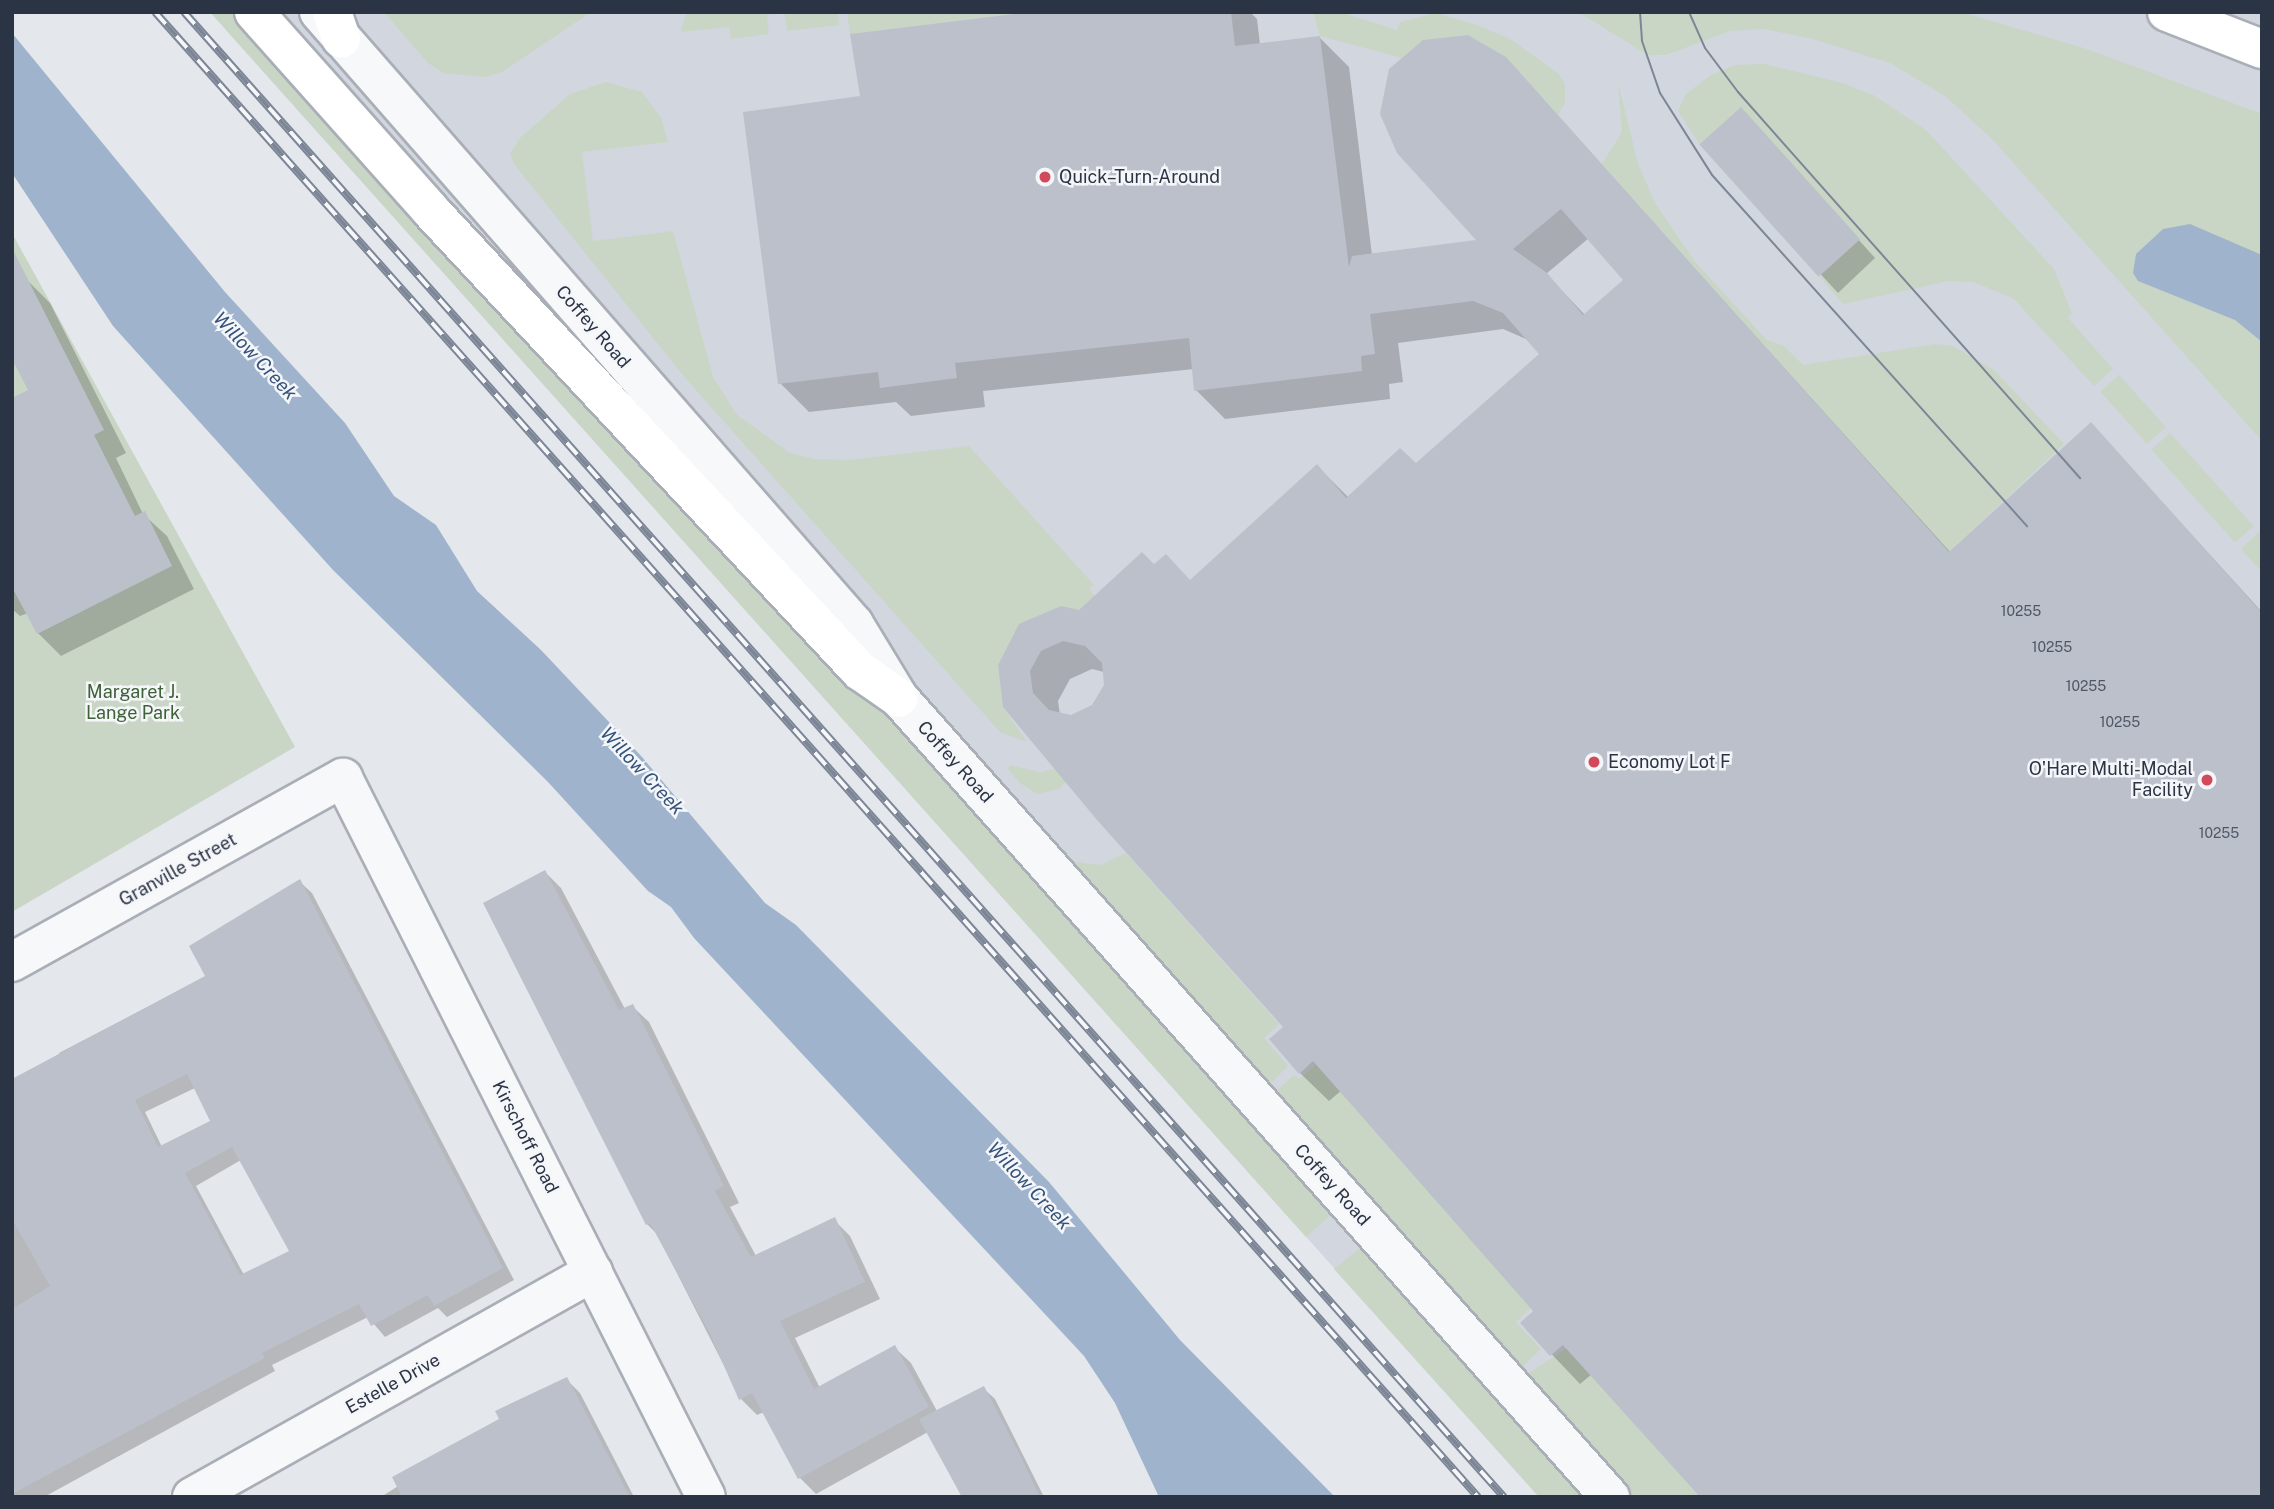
<!DOCTYPE html>
<html>
<head>
<meta charset="utf-8">
<style>
  body { margin:0 }
  #map { position:relative; width:2274px; height:1509px; overflow:hidden; background:#e4e7ec; font-family:"Public Sans",sans-serif }
  div>[style] { position:absolute }
  .built>* { inset:0; background:#d2d6de }
  .green>* { inset:0; background:#c9d6c5; transform-origin:0 0 }
  .water>* { inset:0; background:#9fb4cc }
  .shadow>* { inset:0; background:#0003 }
  .building>* { inset:0; background:#bbc0ca; transform-origin:0 0 }
  .roads { filter:drop-shadow(2px 0 #a9aeb7) drop-shadow(-2px 0 #a9aeb7) drop-shadow(0 2px #a9aeb7) drop-shadow(0 -2px #a9aeb7) }
  .minor>* { height:38px; margin:-19px; padding:0 19px; transform-origin:19px; border-radius:19px; background:#f7f8fa }
  .major>* { height:38px; margin:-19px; padding:0 19px; transform-origin:19px; border-radius:19px; background:#fff }
  .tram>* { height:2px; margin:-1px; padding:0 1px; transform-origin:1px; border-radius:1px; background:#7d8696 }
  .rail>* { height:8px; margin-top:-4px; transform-origin:0; background:repeating-linear-gradient(90deg,#f4f6f9 0 16px,#7d8696 0 32px); box-sizing:border-box; border-block:2px solid #7d8696 }
  .dots>* { width:19px; height:19px; translate:-50% -50%; box-sizing:border-box; border:4px solid #f4f6f9; border-radius:50% }
  span { translate:-50% -50%; white-space:nowrap; text-align:center; line-height:1.15; -webkit-text-stroke:5px #f4f6f9; paint-order:stroke }
  .number-label { font-size:14px; color:#4f5766 }
  .number-label span { -webkit-text-stroke-width:0 }
  .poi-label { font-size:18px; color:#2b3445 }
  .left { translate:0 -50%; text-align:left }
  .right { translate:-100% -50%; text-align:right }
  .street-label { font-size:18px; color:#2b3445 }
  .park-label { font-size:18px; color:#3f6138 }
  .water-label { font-size:19px; color:#34527a; font-style:italic }
  .frame { position:absolute; inset:0; border:14px solid #2b3445; pointer-events:none }
</style>
</head>
<body>
<div id="map">
  <div class="built">
    <i style="clip-path:polygon(210px 12px,2262px 12px,2262px 1497px,1539px 1497px)"></i>
  </div>
  <div class="green">
    <i style="clip-path:polygon(210px 12px,238px 12px,600px 421px,781px 596px,1332px 1214px,1306px 1237px)"></i>
    <i style="clip-path:polygon(384px 12px,591px 12px,502px 72px,485px 77px,443px 73px,428px 63px)"></i>
    <i style="clip-path:polygon(686px 12px,838px 12px,839px 25px,787px 31px,784px 12px,767px 15px,769px 34px,731px 39px,729px 27px,681px 32px)"></i>
    <i style="clip-path:polygon(847px 12px,1030px 12px,850px 34px)"></i>
    <i style="clip-path:polygon(1313px 12px,1340px 12px,1397px 30px,1400px 22px,1436px 13px,1480px 26px,1510px 39px,1558px 73px,1565px 84px,1565px 103px,1558px 115px,1506px 57px,1468px 35px,1423px 40px,1402px 58px,1320px 36px)"></i>
    <i style="clip-path:polygon(1578px 12px,1961px 12px,2087px 49px,2262px 114px,2262px 441px,1993px 140px,1945px 96px,1890px 63px,1813px 39px,1764px 29px,1730px 31px,1666px 55px,1648px 55px)"></i>
    <i style="clip-path:polygon(1764px 64px,1843px 83px,1875px 96px,1926px 130px,2054px 269px,2072px 313px,2068px 318px,2113px 369px,2094px 386px,2013px 298px,1973px 282px,1949px 281px,1843px 304px,1820px 277px,1859px 240px,1741px 108px,1700px 145px,1678px 111px,1686px 94px,1711px 75px,1735px 65px)"></i>
    <i style="clip-path:polygon(606px 82px,642px 92px,661px 118px,668px 142px,582px 152px,593px 241px,673px 231px,713px 377px,737px 415px,790px 453px,814px 459px,849px 460px,969px 446px,1094px 585px,1089px 589px,1107px 611px,1102px 616px,1061px 606px,1020px 624px,998px 664px,1003px 707px,1027px 742px,1000px 732px,686px 379px,514px 164px,510px 154px,520px 138px,570px 94px)"></i>
    <i style="clip-path:polygon(1618px 83px,1638px 164px,1655px 203px,1696px 263px,1767px 340px,1784px 346px,1803px 365px,1935px 344px,1953px 346px,1994px 370px,2064px 444px,1949px 552px,1602px 164px,1622px 132px)"></i>
    <i style="clip-path:polygon(12px 233px,295px 747px,12px 912px)"></i>
    <i style="left:2119px;top:375px;width:70px;height:25px;rotate:48deg"></i>
    <i style="left:2170px;top:433px;width:125px;height:25px;rotate:48deg"></i>
    <i style="clip-path:polygon(2260px 531px,2262px 534px,2262px 572px,2241px 549px)"></i>
    <i style="clip-path:polygon(1011px 765px,1040px 772px,1057px 768px,1068px 780px,1059px 789px,1037px 794px,1020px 783px,1007px 768px)"></i>
    <i style="clip-path:polygon(1126px 853px,1279px 1024px,1264px 1038px,1288px 1066px,1268px 1086px,1068px 861px,1100px 865px)"></i>
    <i style="clip-path:polygon(1317px 1064px,1531px 1308px,1516px 1322px,1541px 1349px,1520px 1369px,1274px 1093px,1294px 1075px,1299px 1079px)"></i>
    <i style="clip-path:polygon(1362px 1246px,1585px 1497px,1539px 1497px,1334px 1269px)"></i>
    <i style="clip-path:polygon(1567px 1348px,1700px 1497px,1635px 1497px,1526px 1375px)"></i>
  </div>
  <div class="water">
    <i style="clip-path:polygon(12px 33px,225px 292px,345px 423px,394px 496px,436px 525px,477px 591px,541px 650px,642px 757px,765px 903px,796px 925px,1049px 1182px,1180px 1340px,1335px 1497px,1159px 1497px,1115px 1403px,1084px 1356px,694px 938px,671px 907px,648px 891px,548px 782px,333px 570px,113px 326px,12px 173px)"></i>
    <i style="clip-path:polygon(2190px 224px,2262px 255px,2262px 342px,2235px 320px,2138px 281px,2133px 273px,2136px 254px,2163px 229px)"></i>
  </div>
  <div class="shadow">
    <i style="clip-path:polygon(evenodd,1044px 12px,1250px 12px,1257px 19px,1260px 45px,1320px 38px,1349px 67px,1372px 255px,1480px 242px,1505px 58px,1951px 553px,2091px 424px,2262px 612px,2262px 1497px,1592px 1374px,1580px 1384px,1522px 1323px,1536px 1311px,1342px 1090px,1329px 1101px,1300px 1073px,1285px 1028px,999px 665px,1154px 566px,1191px 582px,1317px 466px,1349px 498px,1416px 466px,1542px 354px,1528px 340px,1503px 329px,1398px 343px,1403px 382px,1389px 384px,1390px 399px,1225px 419px,1196px 390px,1194px 369px,983px 391px,985px 407px,911px 416px,896px 402px,809px 412px,780px 383px,863px 97px,1044px 12px,1589px 238px,1626px 280px,1585px 315px,1546px 274px,1589px 238px,1044px 12px,1092px 669px,1104px 672px,1106px 685px,1093px 706px,1071px 717px,1060px 715px,1058px 701px,1070px 679px,1092px 669px)"></i>
    <i style="clip-path:polygon(1758px 127px,1875px 258px,1838px 293px,1702px 145px)"></i>
    <i style="clip-path:polygon(27px 280px,50px 303px,126px 453px,116px 458px,143px 514px,167px 536px,194px 589px,61px 656px,38px 633px,28px 613px,20px 616px,12px 609px,12px 400px,30px 391px)"></i>
    <i style="clip-path:polygon(545px 872px,561px 888px,625px 1009px,632px 1006px,649px 1022px,739px 1203px,730px 1207px,756px 1256px,834px 1220px,850px 1236px,880px 1299px,795px 1338px,820px 1388px,894px 1347px,911px 1363px,937px 1411px,983px 1388px,995px 1399px,1044px 1497px,962px 1497px,928px 1432px,816px 1494px,800px 1478px,764px 1412px,757px 1415px,741px 1399px,657px 1234px,647px 1224px)"></i>
    <i style="clip-path:polygon(evenodd,300px 882px,312px 893px,514px 1280px,447px 1317px,438px 1308px,385px 1337px,368px 1317px,272px 1365px,275px 1371px,44px 1497px,12px 1497px,12px 1083px,61px 1056px,59px 1053px,207px 976px,300px 882px,195px 1088px,212px 1122px,162px 1147px,145px 1112px,195px 1088px,300px 882px,241px 1160px,291px 1252px,244px 1275px,196px 1186px,241px 1160px)"></i>
    <i style="clip-path:polygon(566px 1379px,580px 1393px,634px 1497px,381px 1497px)"></i>
  </div>
  <div class="building">
    <i style="clip-path:polygon(evenodd,1030px 12px,1231px 12px,1235px 46px,1320px 36px,1349px 267px,1352px 256px,1476px 240px,1397px 153px,1380px 114px,1389px 69px,1423px 40px,1468px 35px,1506px 57px,1949px 552px,2091px 422px,2262px 613px,2262px 1497px,1700px 1497px,1563px 1345px,1550px 1356px,1520px 1323px,1533px 1311px,1313px 1061px,1299px 1074px,1269px 1039px,1283px 1027px,1097px 820px,1003px 707px,998px 665px,1019px 624px,1061px 606px,1079px 610px,1142px 552px,1154px 564px,1166px 554px,1190px 580px,1317px 464px,1346px 498px,1400px 448px,1416px 463px,1539px 354px,1503px 313px,1473px 301px,1370px 314px,1375px 354px,1361px 356px,1362px 371px,1194px 391px,1189px 338px,955px 363px,957px 378px,880px 388px,878px 372px,778px 384px,743px 112px,860px 96px,850px 34px,1030px 12px,1561px 209px,1623px 280px,1583px 315px,1547px 273px,1513px 249px,1561px 209px,1030px 12px,1063px 641px,1085px 646px,1102px 663px,1104px 685px,1092px 705px,1071px 715px,1049px 710px,1033px 693px,1030px 671px,1041px 651px,1063px 641px)"></i>
    <i style="left:1741px;top:107px;width:178px;height:56px;rotate:48deg"></i>
    <i style="clip-path:polygon(12px 248px,104px 430px,94px 435px,135px 516px,145px 511px,172px 566px,37px 634px,12px 587px,12px 398px,28px 390px,12px 359px)"></i>
    <i style="clip-path:polygon(545px 870px,619px 1010px,633px 1004px,724px 1186px,715px 1191px,751px 1257px,835px 1217px,865px 1282px,780px 1321px,814px 1389px,895px 1345px,929px 1407px,798px 1479px,752px 1393px,739px 1400px,710px 1334px,650px 1223px,646px 1225px,483px 903px)"></i>
    <i style="clip-path:polygon(evenodd,300px 879px,503px 1268px,434px 1306px,428px 1295px,371px 1326px,359px 1304px,262px 1353px,265px 1358px,12px 1494px,12px 1309px,50px 1286px,12px 1219px,12px 1079px,205px 976px,189px 946px,300px 879px,187px 1074px,210px 1121px,158px 1147px,135px 1100px,187px 1074px,300px 879px,232px 1147px,289px 1251px,240px 1275px,185px 1173px,232px 1147px)"></i>
    <i style="clip-path:polygon(567px 1377px,630px 1497px,402px 1497px,392px 1477px,499px 1419px,495px 1411px)"></i>
    <i style="clip-path:polygon(984px 1386px,1020px 1455px,1040px 1497px,962px 1497px,919px 1419px)"></i>
  </div>
  <div class="roads">
    <div class="minor">
      <i style="left:319px;top:12px;width:813px;rotate:48.84deg"></i>
      <i style="left:854px;top:624px;width:87px;rotate:58.7deg"></i>
      <i style="left:899px;top:698px;width:1070px;rotate:48.34deg"></i>
      <i style="left:12px;top:962px;width:379px;rotate:-29.1deg"></i>
      <i style="left:343px;top:778px;width:805px;rotate:63.21deg"></i>
      <i style="left:192px;top:1497px;width:460px;rotate:-29.3deg"></i>
    </div>
    <div class="major">
      <i style="left:254px;top:12px;width:266px;rotate:48.3deg"></i>
      <i style="left:431px;top:211px;width:629px;rotate:47deg"></i>
      <i style="left:860px;top:671px;width:47px;rotate:34.7deg"></i>
      <i style="left:332px;top:12px;width:28px;rotate:71deg"></i>
      <i style="left:2167px;top:12px;width:102px;rotate:21.3deg"></i>
    </div>
  </div>
  <div class="tram">
    <i style="left:1640px;top:12px;width:29px;rotate:86deg"></i>
    <i style="left:1642px;top:41px;width:55px;rotate:70.9deg"></i>
    <i style="left:1660px;top:93px;width:97px;rotate:57.6deg"></i>
    <i style="left:1712px;top:175px;width:472px;rotate:48.1deg"></i>
    <i style="left:1689px;top:12px;width:39px;rotate:66deg"></i>
    <i style="left:1705px;top:48px;width:55px;rotate:53.1deg"></i>
    <i style="left:1738px;top:92px;width:516px;rotate:48.46deg"></i>
  </div>
  <div class="rail">
    <i style="left:155px;top:12px;width:1989px;rotate:48.3deg"></i>
    <i style="left:184px;top:12px;width:1987px;rotate:48.37deg"></i>
  </div>
  <div class="dots">
    <i style="left:1045px;top:177px;background:#d1495b"></i>
    <i style="left:1594px;top:762px;background:#d1495b"></i>
    <i style="left:2207px;top:780px;background:#d1495b"></i>
  </div>
  <div class="number-label">
    <span style="left:2021px;top:611px">10255</span>
    <span style="left:2052px;top:647px">10255</span>
    <span style="left:2086px;top:686px">10255</span>
    <span style="left:2120px;top:722px">10255</span>
    <span style="left:2219px;top:833px">10255</span>
  </div>
  <div class="poi-label">
    <span class="left" style="left:1059px;top:177px">Quick–Turn-Around</span>
    <span class="left" style="left:1608px;top:762px">Economy Lot F</span>
    <span class="right" style="left:2193px;top:780px">O'Hare Multi-Modal<br>Facility</span>
  </div>
  <div class="street-label">
    <span style="left:593px;top:327px;rotate:49deg">Coffey Road</span>
    <span style="left:955px;top:762px;rotate:48deg">Coffey Road</span>
    <span style="left:178px;top:870px;rotate:-29deg">Granville Street</span>
    <span style="left:525px;top:1137px;rotate:63deg">Kirschoff Road</span>
    <span style="left:1332px;top:1185px;rotate:48deg">Coffey Road</span>
    <span style="left:393px;top:1384px;rotate:-29deg">Estelle Drive</span>
  </div>
  <div class="park-label">
    <span style="left:133px;top:703px">Margaret J.<br>Lange Park</span>
  </div>
  <div class="water-label">
    <span style="left:255px;top:356px;rotate:47deg">Willow Creek</span>
    <span style="left:642px;top:771px;rotate:47deg">Willow Creek</span>
    <span style="left:1029px;top:1186px;rotate:47deg">Willow Creek</span>
  </div>
  <div class="frame"></div>
</div>
</body>
</html>
